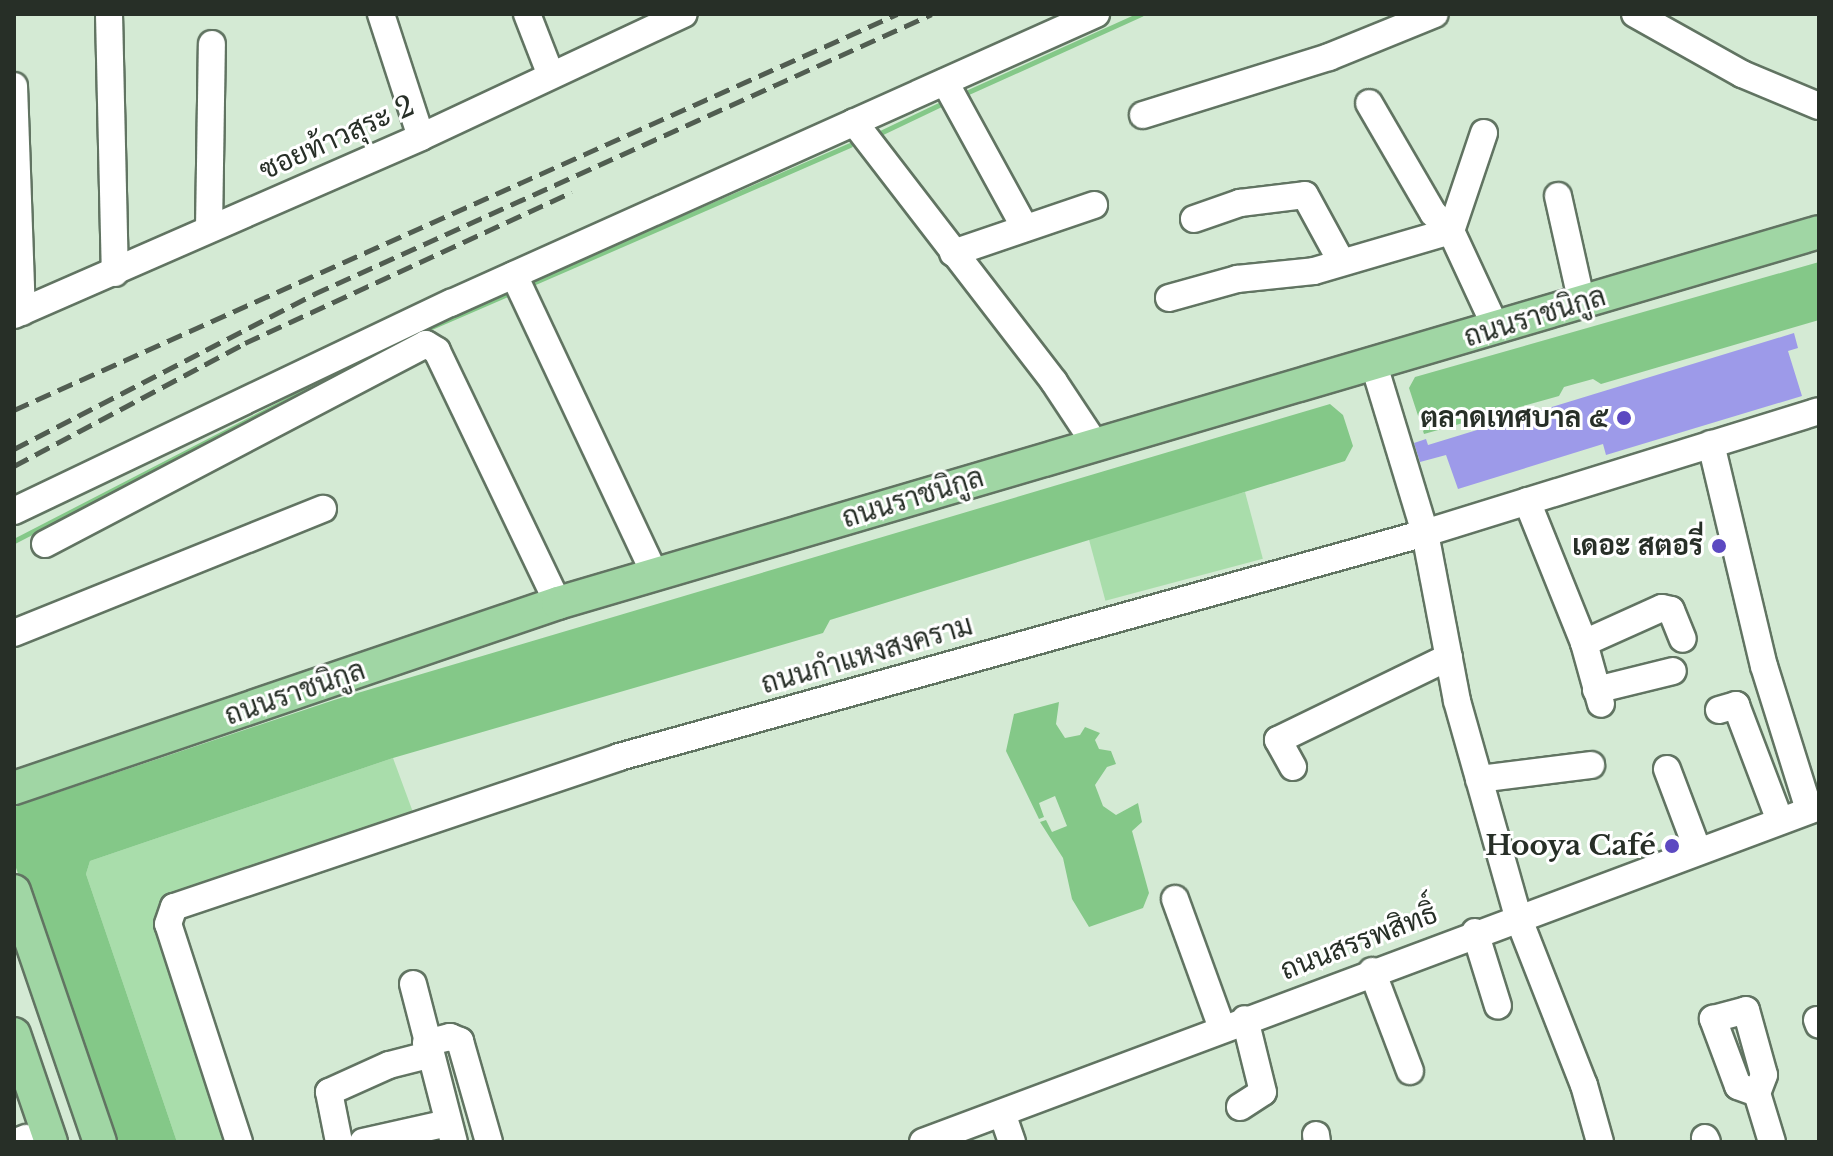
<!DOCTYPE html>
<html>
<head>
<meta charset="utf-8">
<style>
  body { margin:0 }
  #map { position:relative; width:1833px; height:1156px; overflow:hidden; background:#d4ead4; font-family:"Libre Baskerville",Sarabun,serif }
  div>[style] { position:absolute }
  .green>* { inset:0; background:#a9ddab; transform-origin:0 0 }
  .water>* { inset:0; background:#84c888 }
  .stream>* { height:5px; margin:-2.5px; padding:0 2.5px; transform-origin:2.5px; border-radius:2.5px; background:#84c888 }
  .building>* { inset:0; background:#9d9ae9 }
  .roads { filter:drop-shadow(2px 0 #617462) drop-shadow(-2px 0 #617462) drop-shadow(0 2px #617462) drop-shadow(0 -2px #617462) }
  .minor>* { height:26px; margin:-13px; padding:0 13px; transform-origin:13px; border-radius:13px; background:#fff }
  .major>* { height:32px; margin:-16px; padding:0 16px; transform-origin:16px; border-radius:16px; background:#a0d6a4 }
  .rail>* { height:5px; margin-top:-2.5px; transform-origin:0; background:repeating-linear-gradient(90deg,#515d51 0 16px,transparent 0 24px) }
  .dots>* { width:22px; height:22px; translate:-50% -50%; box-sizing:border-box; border:4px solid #fff; border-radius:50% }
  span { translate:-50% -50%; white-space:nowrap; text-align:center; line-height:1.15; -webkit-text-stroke:6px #fff; paint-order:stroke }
  .street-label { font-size:28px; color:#272f27 }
  .poi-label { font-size:28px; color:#272f27; font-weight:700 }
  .right { translate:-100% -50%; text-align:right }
  .frame { position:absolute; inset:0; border:16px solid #272f27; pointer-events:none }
</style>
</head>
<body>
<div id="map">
  <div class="green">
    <i style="left:1245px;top:492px;width:69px;height:163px;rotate:75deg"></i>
    <i style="clip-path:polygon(393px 758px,414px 815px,174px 896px,235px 1142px,177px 1142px,86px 874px,90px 861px)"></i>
  </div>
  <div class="water">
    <i style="clip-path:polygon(1819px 262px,1819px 320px,1601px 384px,1593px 379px,1564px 387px,1559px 396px,1424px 434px,1409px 388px,1415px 377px)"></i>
    <i style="clip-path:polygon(1330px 404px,1343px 415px,1353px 446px,1345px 461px,830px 620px,823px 633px,393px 758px,90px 861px,86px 874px,177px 1142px,109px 1142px,14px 862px,14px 807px,334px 700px)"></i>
    <i style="clip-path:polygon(1059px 702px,1056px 724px,1065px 738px,1080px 735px,1085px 727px,1100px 733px,1095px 740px,1099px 749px,1111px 751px,1116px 764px,1107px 767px,1095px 785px,1103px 806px,1116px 815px,1138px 803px,1142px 822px,1132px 831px,1149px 893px,1143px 908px,1089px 927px,1072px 899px,1063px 858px,1040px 822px,1046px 820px,1052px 832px,1067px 826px,1055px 796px,1039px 803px,1044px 817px,1039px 819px,1006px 751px,1014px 714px)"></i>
  </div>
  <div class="stream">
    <i style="left:966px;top:93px;width:192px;rotate:-24.3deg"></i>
    <i style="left:876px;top:135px;width:72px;rotate:-25.5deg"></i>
    <i style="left:528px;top:285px;width:351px;rotate:-23.5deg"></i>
    <i style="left:422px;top:331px;width:98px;rotate:-23.4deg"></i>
    <i style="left:14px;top:541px;width:437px;rotate:-27.3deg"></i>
  </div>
  <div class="building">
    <i style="clip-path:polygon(1794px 333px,1798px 348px,1788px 351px,1802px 396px,1606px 455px,1603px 444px,1458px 489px,1446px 455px,1420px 462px,1414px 443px,1426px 439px,1428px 445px)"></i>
  </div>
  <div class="roads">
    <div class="minor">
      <i style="left:109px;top:14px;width:259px;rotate:88.7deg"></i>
      <i style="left:381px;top:14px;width:129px;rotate:72deg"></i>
      <i style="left:527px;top:14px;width:63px;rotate:68.7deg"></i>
      <i style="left:1635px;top:14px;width:123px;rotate:29.3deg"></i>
      <i style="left:1742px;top:74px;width:83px;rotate:22.6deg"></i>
      <i style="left:945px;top:82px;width:164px;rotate:61.3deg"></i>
      <i style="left:14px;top:86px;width:226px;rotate:88deg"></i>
      <i style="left:1143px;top:115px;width:195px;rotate:-17.3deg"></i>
      <i style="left:1329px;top:57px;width:114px;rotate:-22.1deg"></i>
      <i style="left:854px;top:122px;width:328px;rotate:52.4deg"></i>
      <i style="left:1054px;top:382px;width:74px;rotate:56.5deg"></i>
      <i style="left:1484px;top:133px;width:103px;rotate:108.6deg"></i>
      <i style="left:1451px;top:231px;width:107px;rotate:65.1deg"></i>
      <i style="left:1558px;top:196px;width:110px;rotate:77.4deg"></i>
      <i style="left:1194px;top:219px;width:49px;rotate:-19.2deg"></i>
      <i style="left:1240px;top:203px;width:65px;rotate:-7deg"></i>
      <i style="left:1305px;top:195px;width:75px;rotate:61.4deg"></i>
      <i style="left:209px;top:228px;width:184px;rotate:-89.1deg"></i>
      <i style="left:953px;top:253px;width:149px;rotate:-18.8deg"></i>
      <i style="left:514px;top:275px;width:331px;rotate:64.8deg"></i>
      <i style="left:1169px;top:298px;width:71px;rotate:-15.6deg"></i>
      <i style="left:1237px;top:279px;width:77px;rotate:-5.9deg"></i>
      <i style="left:1314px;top:271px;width:143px;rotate:-16.3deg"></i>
      <i style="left:1451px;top:231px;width:25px;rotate:-135deg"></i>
      <i style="left:1433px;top:213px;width:127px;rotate:-120.2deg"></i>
      <i style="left:14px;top:315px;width:444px;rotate:-23.6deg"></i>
      <i style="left:421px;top:137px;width:290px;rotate:-25.1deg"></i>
      <i style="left:1374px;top:365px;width:176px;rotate:73.1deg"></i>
      <i style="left:1425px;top:533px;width:171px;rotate:79.2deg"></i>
      <i style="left:1457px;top:701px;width:224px;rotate:74.2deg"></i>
      <i style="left:1518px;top:917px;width:180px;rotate:68.6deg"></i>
      <i style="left:1584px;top:1085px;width:59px;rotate:74.3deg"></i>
      <i style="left:1711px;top:444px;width:228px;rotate:76.6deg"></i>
      <i style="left:1764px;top:666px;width:151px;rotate:72.6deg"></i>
      <i style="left:1527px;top:501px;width:153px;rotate:68.1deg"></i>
      <i style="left:1584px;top:643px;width:63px;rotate:74.4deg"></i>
      <i style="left:14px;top:511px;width:484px;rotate:-25.5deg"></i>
      <i style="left:451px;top:303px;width:707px;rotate:-24.14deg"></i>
      <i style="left:45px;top:544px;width:430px;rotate:-27.7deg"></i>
      <i style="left:426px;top:344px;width:13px;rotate:32deg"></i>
      <i style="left:437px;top:351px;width:280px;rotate:64.4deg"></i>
      <i style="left:14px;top:633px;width:333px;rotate:-21.9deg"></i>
      <i style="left:1584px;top:643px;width:85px;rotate:-24.2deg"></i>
      <i style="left:1662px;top:608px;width:9px;rotate:13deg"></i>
      <i style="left:1671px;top:610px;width:31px;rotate:68deg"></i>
      <i style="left:1596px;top:690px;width:79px;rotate:-13.9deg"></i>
      <i style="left:1719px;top:710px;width:18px;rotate:-16deg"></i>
      <i style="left:1736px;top:705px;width:124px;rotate:69.2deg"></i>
      <i style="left:1293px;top:767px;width:31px;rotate:-119deg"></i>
      <i style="left:1278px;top:740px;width:190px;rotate:-25.9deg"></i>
      <i style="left:1667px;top:769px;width:88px;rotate:69.3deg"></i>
      <i style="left:1479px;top:779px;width:113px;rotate:-7.1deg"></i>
      <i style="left:1175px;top:899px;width:137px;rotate:70deg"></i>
      <i style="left:1475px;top:932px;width:77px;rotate:72.7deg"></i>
      <i style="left:1372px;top:971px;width:107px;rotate:69.2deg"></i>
      <i style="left:413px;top:984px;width:163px;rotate:75.5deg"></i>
      <i style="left:1817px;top:1020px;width:5px;rotate:68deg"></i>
      <i style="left:426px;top:1043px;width:25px;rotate:-14deg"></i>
      <i style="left:450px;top:1037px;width:11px;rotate:22deg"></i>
      <i style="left:460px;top:1041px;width:105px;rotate:74deg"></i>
      <i style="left:1757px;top:1093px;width:20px;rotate:-160deg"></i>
      <i style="left:1738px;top:1086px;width:72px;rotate:-110.5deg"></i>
      <i style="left:1713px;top:1019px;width:34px;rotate:-15deg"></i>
      <i style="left:1746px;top:1010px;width:67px;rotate:74.5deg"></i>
      <i style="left:1764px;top:1075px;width:19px;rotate:111deg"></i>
      <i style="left:1757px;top:1093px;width:51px;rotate:73deg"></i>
      <i style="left:1240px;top:1107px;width:27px;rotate:-33deg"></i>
      <i style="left:1263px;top:1092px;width:75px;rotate:-103.9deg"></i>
      <i style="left:1002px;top:1113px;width:31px;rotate:71deg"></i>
      <i style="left:1316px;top:1135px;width:7px;rotate:82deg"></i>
      <i style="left:1705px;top:1138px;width:4px;rotate:63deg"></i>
      <i style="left:16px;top:1142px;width:11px;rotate:-22deg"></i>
      <i style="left:239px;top:1142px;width:229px;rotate:-108deg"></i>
      <i style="left:168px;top:924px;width:18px;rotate:-71deg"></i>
      <i style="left:174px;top:907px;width:470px;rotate:-18.6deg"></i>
      <i style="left:619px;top:757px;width:837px;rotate:-15.53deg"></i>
      <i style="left:1425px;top:533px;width:412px;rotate:-17.2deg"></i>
      <i style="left:339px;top:1142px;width:51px;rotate:-101.3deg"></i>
      <i style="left:329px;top:1092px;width:66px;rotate:-24.2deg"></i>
      <i style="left:389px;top:1065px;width:40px;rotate:-14.4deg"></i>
      <i style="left:363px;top:1142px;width:87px;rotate:-12.6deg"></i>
      <i style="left:923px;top:1142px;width:957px;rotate:-20.5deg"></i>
    </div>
    <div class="major">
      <i style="left:14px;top:788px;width:575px;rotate:-18.78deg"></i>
      <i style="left:558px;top:603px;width:1314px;rotate:-16.39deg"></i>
      <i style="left:14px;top:891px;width:265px;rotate:71.1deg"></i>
      <i style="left:14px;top:1034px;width:114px;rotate:71.1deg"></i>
    </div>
  </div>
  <div class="rail">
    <i style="left:14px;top:410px;width:968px;rotate:-24.15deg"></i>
    <i style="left:14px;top:449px;width:338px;rotate:-27.3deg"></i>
    <i style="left:314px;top:294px;width:678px;rotate:-24.37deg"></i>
    <i style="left:14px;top:466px;width:262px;rotate:-28deg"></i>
    <i style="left:245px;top:343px;width:360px;rotate:-24.8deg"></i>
  </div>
  <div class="dots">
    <i style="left:1624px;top:418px;background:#5c49c1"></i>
    <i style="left:1719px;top:546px;background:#5c49c1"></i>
    <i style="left:1672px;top:846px;background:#5c49c1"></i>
  </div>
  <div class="street-label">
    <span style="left:337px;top:138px;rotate:-24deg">ซอยท้าวสุระ 2</span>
    <span style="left:1535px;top:317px;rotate:-17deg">ถนนราชนิกูล</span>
    <span style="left:913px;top:498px;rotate:-17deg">ถนนราชนิกูล</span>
    <span style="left:867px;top:655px;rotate:-16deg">ถนนกำแหงสงคราม</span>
    <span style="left:295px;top:693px;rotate:-19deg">ถนนราชนิกูล</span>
    <span style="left:1359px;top:942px;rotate:-21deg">ถนนสรรพสิทธิ์</span>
  </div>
  <div class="poi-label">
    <span class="right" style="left:1608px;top:418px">ตลาดเทศบาล ๕</span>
    <span class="right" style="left:1703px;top:546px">เดอะ สตอรี่</span>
    <span class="right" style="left:1656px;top:846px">Hooya Café</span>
  </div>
  <div class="frame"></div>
</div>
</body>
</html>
